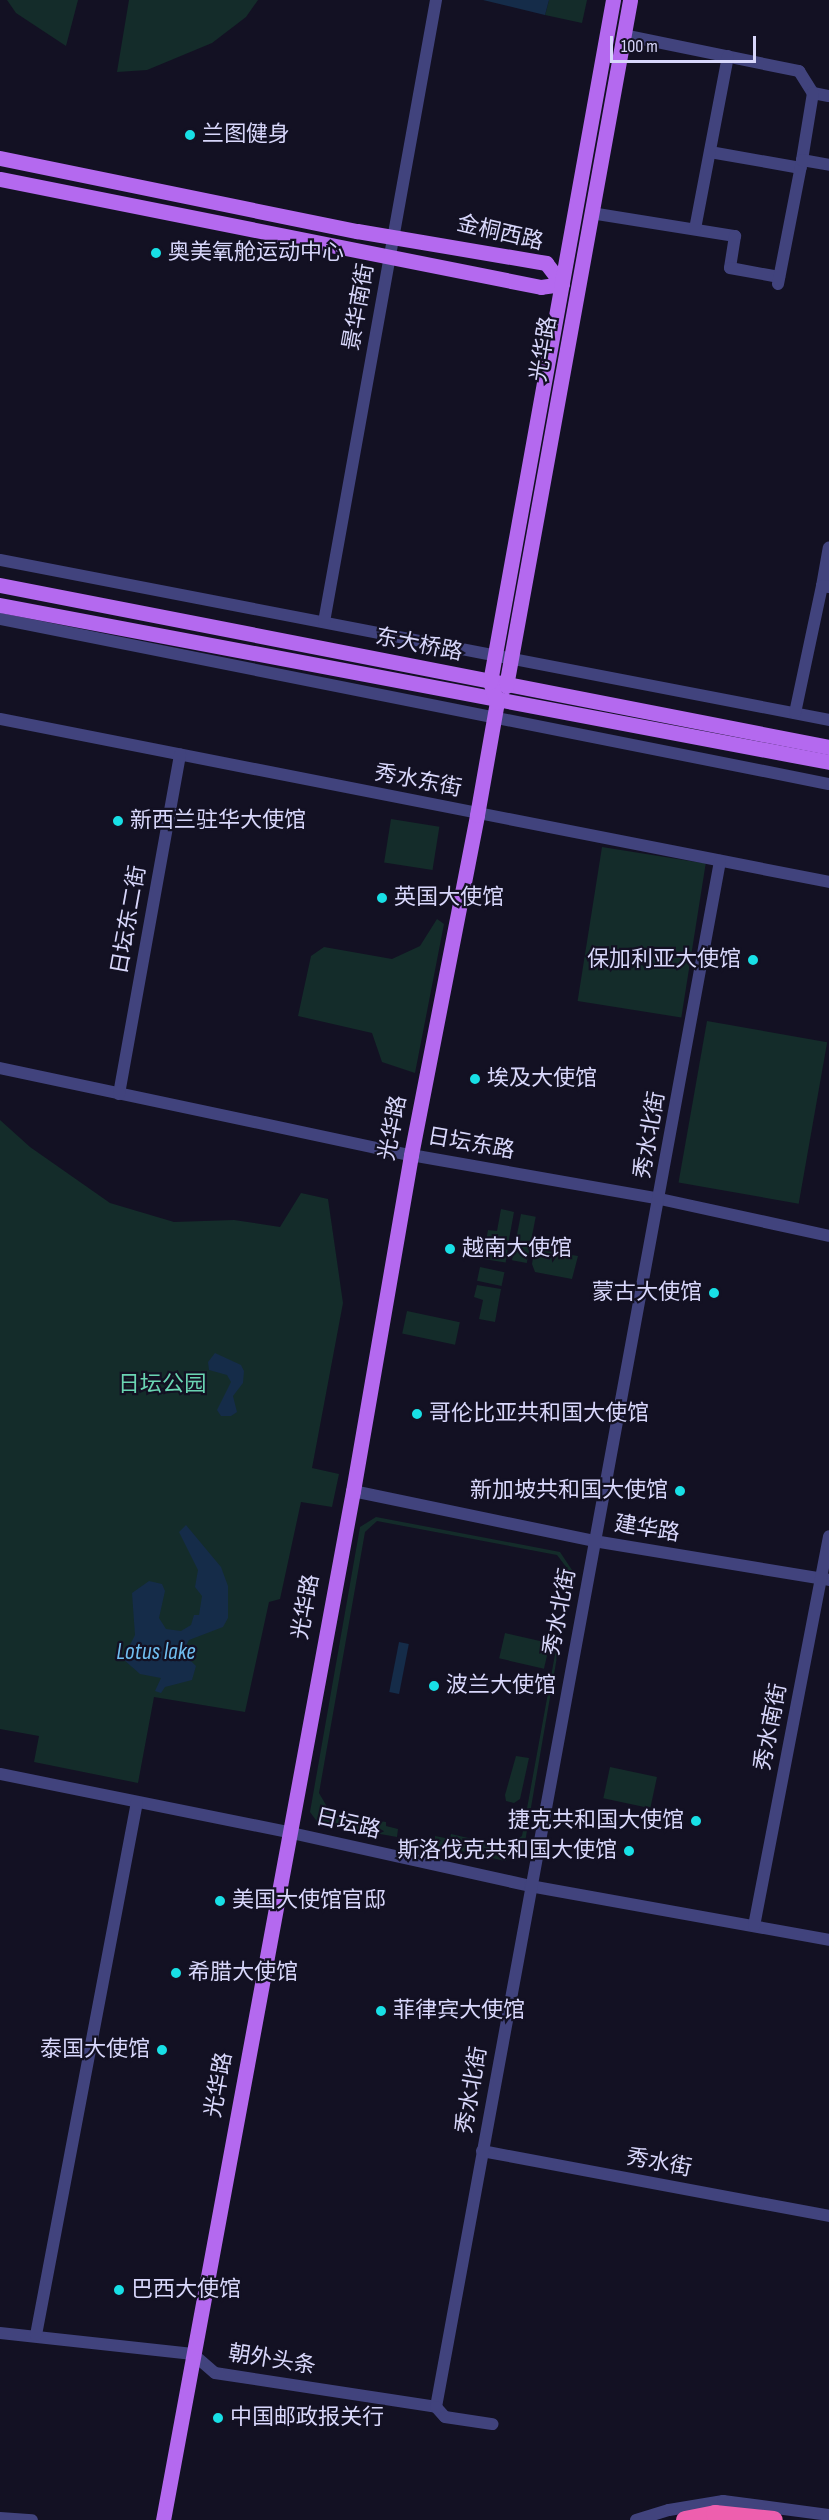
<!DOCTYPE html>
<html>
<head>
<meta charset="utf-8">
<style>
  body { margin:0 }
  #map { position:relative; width:829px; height:2520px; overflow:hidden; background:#131123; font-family:"Sofia Sans Condensed","Noto Sans SC",sans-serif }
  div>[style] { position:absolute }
  .green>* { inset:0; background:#142c2a; transform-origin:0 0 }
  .water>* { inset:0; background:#152c49; transform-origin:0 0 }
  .minor>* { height:12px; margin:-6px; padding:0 6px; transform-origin:6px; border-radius:6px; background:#41437d }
  .major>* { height:15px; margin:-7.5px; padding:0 7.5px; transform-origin:7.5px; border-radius:7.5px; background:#b469ef }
  .highway>* { height:18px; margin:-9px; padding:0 9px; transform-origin:9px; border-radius:9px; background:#ee5fae }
  .dots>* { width:16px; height:16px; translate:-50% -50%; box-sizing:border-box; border:3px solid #131123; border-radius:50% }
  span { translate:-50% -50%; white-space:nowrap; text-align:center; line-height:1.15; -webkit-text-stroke:4.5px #131123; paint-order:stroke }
  .poi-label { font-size:22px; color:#d8d7fb }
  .left { translate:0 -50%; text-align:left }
  .right { translate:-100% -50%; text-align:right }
  .street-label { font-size:22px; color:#d8d7fb }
  .park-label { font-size:22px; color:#6ad4b2 }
  .water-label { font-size:24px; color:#70bef0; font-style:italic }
  .scale { position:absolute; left:610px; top:36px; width:146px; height:27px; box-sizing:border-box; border:3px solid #d8d7fb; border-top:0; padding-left:8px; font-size:18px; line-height:21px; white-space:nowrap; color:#d8d7fb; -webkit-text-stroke:4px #131123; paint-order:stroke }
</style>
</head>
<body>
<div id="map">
  <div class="green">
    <i style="clip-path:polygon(7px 0,78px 0,66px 46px,16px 13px)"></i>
    <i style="clip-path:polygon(129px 0,258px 0,246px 17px,212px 43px,147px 70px,117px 72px)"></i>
    <i style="clip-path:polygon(549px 0,587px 0,582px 23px,545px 15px)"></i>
    <i style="left:391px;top:819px;width:49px;height:44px;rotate:9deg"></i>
    <i style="left:602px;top:847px;width:105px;height:156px;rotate:9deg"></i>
    <i style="clip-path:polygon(437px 919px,444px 924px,415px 1073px,382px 1062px,372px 1033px,298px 1016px,311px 956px,324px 947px,392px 959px,420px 946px)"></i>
    <i style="left:707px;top:1021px;width:122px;height:164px;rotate:10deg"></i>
    <i style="clip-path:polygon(0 1120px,30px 1147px,110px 1203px,174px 1222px,234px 1220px,280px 1227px,301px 1193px,328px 1199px,343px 1303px,312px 1468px,339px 1474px,332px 1507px,301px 1502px,280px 1599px,269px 1602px,245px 1712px,154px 1697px,138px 1783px,34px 1762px,39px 1736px,0 1729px)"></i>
    <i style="clip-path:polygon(501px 1209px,514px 1212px,508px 1245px,486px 1241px,488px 1230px,497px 1231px)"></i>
    <i style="left:521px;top:1214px;width:15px;height:47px;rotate:11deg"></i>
    <i style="clip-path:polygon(536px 1240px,546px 1242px,547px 1251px,578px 1256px,572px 1279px,535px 1272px,532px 1264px)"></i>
    <i style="left:484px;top:1246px;width:24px;height:13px;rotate:9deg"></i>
    <i style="left:480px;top:1267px;width:25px;height:14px;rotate:12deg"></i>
    <i style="clip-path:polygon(477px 1285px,501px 1289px,495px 1322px,479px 1319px,483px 1300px,474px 1297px)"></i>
    <i style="left:407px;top:1311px;width:54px;height:23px;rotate:12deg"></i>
    <i style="clip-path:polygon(376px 1517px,560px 1552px,572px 1570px,524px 1848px,505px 1861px,435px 1845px,435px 1836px,450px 1839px,451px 1834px,507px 1847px,522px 1836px,570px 1572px,557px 1555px,377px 1521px,365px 1532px,319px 1793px,330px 1812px,386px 1822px,386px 1826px,398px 1829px,397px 1837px,318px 1823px,310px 1812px,360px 1527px)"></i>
    <i style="left:505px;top:1633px;width:46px;height:26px;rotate:13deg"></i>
    <i style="clip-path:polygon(516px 1756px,529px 1758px,520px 1799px,514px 1803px,506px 1801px,505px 1795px)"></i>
    <i style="left:610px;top:1767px;width:48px;height:32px;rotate:12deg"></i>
  </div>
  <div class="water">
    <i style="clip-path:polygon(483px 0,549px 0,545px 15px)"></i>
    <i style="clip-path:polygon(215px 1353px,241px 1365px,244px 1371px,243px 1383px,233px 1396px,237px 1412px,231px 1416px,221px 1416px,217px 1410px,231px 1382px,227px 1375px,209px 1370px,208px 1362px)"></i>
    <i style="clip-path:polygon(186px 1525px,221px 1567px,228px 1586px,228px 1618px,223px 1627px,189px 1640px,185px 1648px,186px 1656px,196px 1666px,192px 1680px,165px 1687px,161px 1693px,155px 1691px,161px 1678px,140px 1674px,123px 1659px,135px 1635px,132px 1593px,149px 1581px,162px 1584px,165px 1591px,159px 1618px,166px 1629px,181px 1631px,191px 1625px,194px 1615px,199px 1615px,202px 1596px,195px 1587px,198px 1570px,179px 1532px)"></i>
    <i style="left:399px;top:1642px;width:10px;height:51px;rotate:11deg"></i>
  </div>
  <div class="minor">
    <i style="left:623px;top:35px;width:180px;rotate:11.6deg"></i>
    <i style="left:799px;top:71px;width:26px;rotate:58deg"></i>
    <i style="left:813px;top:93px;width:16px;rotate:11deg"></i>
    <i style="left:710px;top:152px;width:92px;rotate:10deg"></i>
    <i style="left:802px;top:160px;width:68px;rotate:-80.7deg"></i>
    <i style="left:591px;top:213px;width:146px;rotate:9.1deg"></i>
    <i style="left:735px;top:236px;width:32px;rotate:99deg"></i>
    <i style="left:730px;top:268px;width:50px;rotate:10.4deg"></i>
    <i style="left:695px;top:229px;width:176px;rotate:-79.2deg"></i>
    <i style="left:778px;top:284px;width:126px;rotate:-79deg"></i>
    <i style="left:802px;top:160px;width:27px;rotate:10deg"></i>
    <i style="left:0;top:560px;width:844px;rotate:10.92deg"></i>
    <i style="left:822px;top:586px;width:39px;rotate:-80deg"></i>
    <i style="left:0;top:619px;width:845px;rotate:11.26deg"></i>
    <i style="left:324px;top:622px;width:632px;rotate:-79.79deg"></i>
    <i style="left:795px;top:713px;width:130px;rotate:-78deg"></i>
    <i style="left:822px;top:586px;width:7px;rotate:8deg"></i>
    <i style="left:0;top:719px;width:845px;rotate:11.12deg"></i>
    <i style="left:0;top:1068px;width:420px;rotate:12deg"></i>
    <i style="left:411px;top:1155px;width:253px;rotate:10deg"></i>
    <i style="left:660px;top:1199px;width:173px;rotate:12.3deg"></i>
    <i style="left:119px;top:1094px;width:345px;rotate:-79.8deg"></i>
    <i style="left:353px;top:1491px;width:246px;rotate:11.7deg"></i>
    <i style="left:594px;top:1541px;width:238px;rotate:9.4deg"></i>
    <i style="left:0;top:1774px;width:293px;rotate:11.4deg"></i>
    <i style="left:287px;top:1832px;width:249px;rotate:12.5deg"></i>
    <i style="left:530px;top:1886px;width:304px;rotate:10.2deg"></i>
    <i style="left:754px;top:1926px;width:397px;rotate:-79.1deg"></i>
    <i style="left:482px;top:2151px;width:353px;rotate:10.6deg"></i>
    <i style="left:0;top:2333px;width:194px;rotate:6.2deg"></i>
    <i style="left:193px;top:2354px;width:29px;rotate:41deg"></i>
    <i style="left:215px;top:2373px;width:224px;rotate:8.7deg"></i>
    <i style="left:36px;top:2335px;width:542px;rotate:-79.27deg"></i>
    <i style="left:436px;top:2407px;width:1572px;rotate:-79.59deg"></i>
    <i style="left:436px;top:2407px;width:13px;rotate:48deg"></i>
    <i style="left:445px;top:2417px;width:48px;rotate:8.5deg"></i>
    <i style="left:0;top:2518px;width:32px;rotate:4deg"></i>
    <i style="left:636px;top:2520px;width:34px;rotate:-17deg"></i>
    <i style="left:669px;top:2510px;width:55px;rotate:-9.5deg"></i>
    <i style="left:723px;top:2501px;width:107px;rotate:7.5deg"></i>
  </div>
  <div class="major">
    <i style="left:0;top:158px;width:364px;rotate:11.6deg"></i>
    <i style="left:357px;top:231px;width:192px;rotate:9.6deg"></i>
    <i style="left:546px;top:263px;width:26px;rotate:53deg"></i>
    <i style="left:562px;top:284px;width:21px;rotate:172deg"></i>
    <i style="left:541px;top:287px;width:552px;rotate:-168.71deg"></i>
    <i style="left:0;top:585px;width:845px;rotate:11.06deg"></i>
    <i style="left:0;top:605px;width:844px;rotate:10.72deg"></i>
    <i style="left:506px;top:686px;width:697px;rotate:-79.75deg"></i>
    <i style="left:163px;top:2520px;width:1046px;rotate:-79.54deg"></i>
    <i style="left:353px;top:1491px;width:341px;rotate:-80.2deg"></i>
    <i style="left:411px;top:1155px;width:346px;rotate:-79deg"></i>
    <i style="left:477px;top:815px;width:115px;rotate:-80deg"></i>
    <i style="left:497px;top:702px;width:21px;rotate:-109deg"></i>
    <i style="left:490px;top:682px;width:693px;rotate:-79.78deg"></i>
  </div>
  <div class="highway">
    <i style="left:685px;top:2520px;width:31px;rotate:-11deg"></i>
    <i style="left:715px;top:2514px;width:59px;rotate:5.8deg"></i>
  </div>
  <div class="dots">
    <i style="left:190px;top:135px;background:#18e0e6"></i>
    <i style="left:156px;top:253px;background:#18e0e6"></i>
    <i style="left:118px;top:821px;background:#18e0e6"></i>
    <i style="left:382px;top:898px;background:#18e0e6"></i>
    <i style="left:753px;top:960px;background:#18e0e6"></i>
    <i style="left:475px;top:1079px;background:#18e0e6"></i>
    <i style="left:450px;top:1249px;background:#18e0e6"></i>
    <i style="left:714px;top:1293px;background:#18e0e6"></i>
    <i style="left:417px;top:1414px;background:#18e0e6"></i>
    <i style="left:680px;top:1491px;background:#18e0e6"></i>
    <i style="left:434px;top:1686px;background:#18e0e6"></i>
    <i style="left:696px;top:1821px;background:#18e0e6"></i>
    <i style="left:629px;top:1851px;background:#18e0e6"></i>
    <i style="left:220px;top:1901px;background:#18e0e6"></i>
    <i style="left:176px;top:1973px;background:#18e0e6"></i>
    <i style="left:381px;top:2011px;background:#18e0e6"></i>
    <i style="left:162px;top:2050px;background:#18e0e6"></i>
    <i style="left:119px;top:2290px;background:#18e0e6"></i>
    <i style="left:218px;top:2418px;background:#18e0e6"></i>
  </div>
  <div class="poi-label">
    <span class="left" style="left:202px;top:135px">兰图健身</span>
    <span class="left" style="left:168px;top:253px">奥美氧舱运动中心</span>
    <span class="left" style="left:130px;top:821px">新西兰驻华大使馆</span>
    <span class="left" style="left:394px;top:898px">英国大使馆</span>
    <span class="right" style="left:741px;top:960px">保加利亚大使馆</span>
    <span class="left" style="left:487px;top:1079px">埃及大使馆</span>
    <span class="left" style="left:462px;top:1249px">越南大使馆</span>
    <span class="right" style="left:702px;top:1293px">蒙古大使馆</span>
    <span class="left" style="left:429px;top:1414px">哥伦比亚共和国大使馆</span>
    <span class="right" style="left:668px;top:1491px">新加坡共和国大使馆</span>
    <span class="left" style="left:446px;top:1686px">波兰大使馆</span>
    <span class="right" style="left:684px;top:1821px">捷克共和国大使馆</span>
    <span class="right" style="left:617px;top:1851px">斯洛伐克共和国大使馆</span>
    <span class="left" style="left:232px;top:1901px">美国大使馆官邸</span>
    <span class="left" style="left:188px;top:1973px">希腊大使馆</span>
    <span class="left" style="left:393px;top:2011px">菲律宾大使馆</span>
    <span class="right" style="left:150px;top:2050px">泰国大使馆</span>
    <span class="left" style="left:131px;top:2290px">巴西大使馆</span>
    <span class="left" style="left:230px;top:2418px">中国邮政报关行</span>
  </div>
  <div class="street-label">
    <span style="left:500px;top:233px;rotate:13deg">金桐西路</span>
    <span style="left:359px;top:307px;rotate:-80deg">景华南街</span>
    <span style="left:544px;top:349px;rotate:-81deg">光华路</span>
    <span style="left:419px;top:645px;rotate:11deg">东大桥路</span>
    <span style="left:418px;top:781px;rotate:11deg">秀水东街</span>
    <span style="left:129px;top:920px;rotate:-80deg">日坛东二街</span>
    <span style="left:393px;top:1128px;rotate:-79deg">光华路</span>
    <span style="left:650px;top:1135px;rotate:-80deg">秀水北街</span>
    <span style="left:471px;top:1144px;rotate:10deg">日坛东路</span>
    <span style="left:647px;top:1529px;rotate:9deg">建华路</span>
    <span style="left:306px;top:1607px;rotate:-80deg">光华路</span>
    <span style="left:560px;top:1612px;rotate:-79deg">秀水北街</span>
    <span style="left:771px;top:1727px;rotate:-79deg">秀水南街</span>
    <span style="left:348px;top:1824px;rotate:13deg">日坛路</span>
    <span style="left:219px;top:2085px;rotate:-80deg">光华路</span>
    <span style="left:472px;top:2090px;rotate:-80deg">秀水北街</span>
    <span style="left:659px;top:2163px;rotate:11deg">秀水街</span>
    <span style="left:272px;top:2360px;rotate:9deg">朝外头条</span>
  </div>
  <div class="park-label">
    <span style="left:162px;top:1385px">日坛公园</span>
  </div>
  <div class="water-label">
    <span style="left:156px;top:1652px">Lotus lake</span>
  </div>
  <div class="scale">100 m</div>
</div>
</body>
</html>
